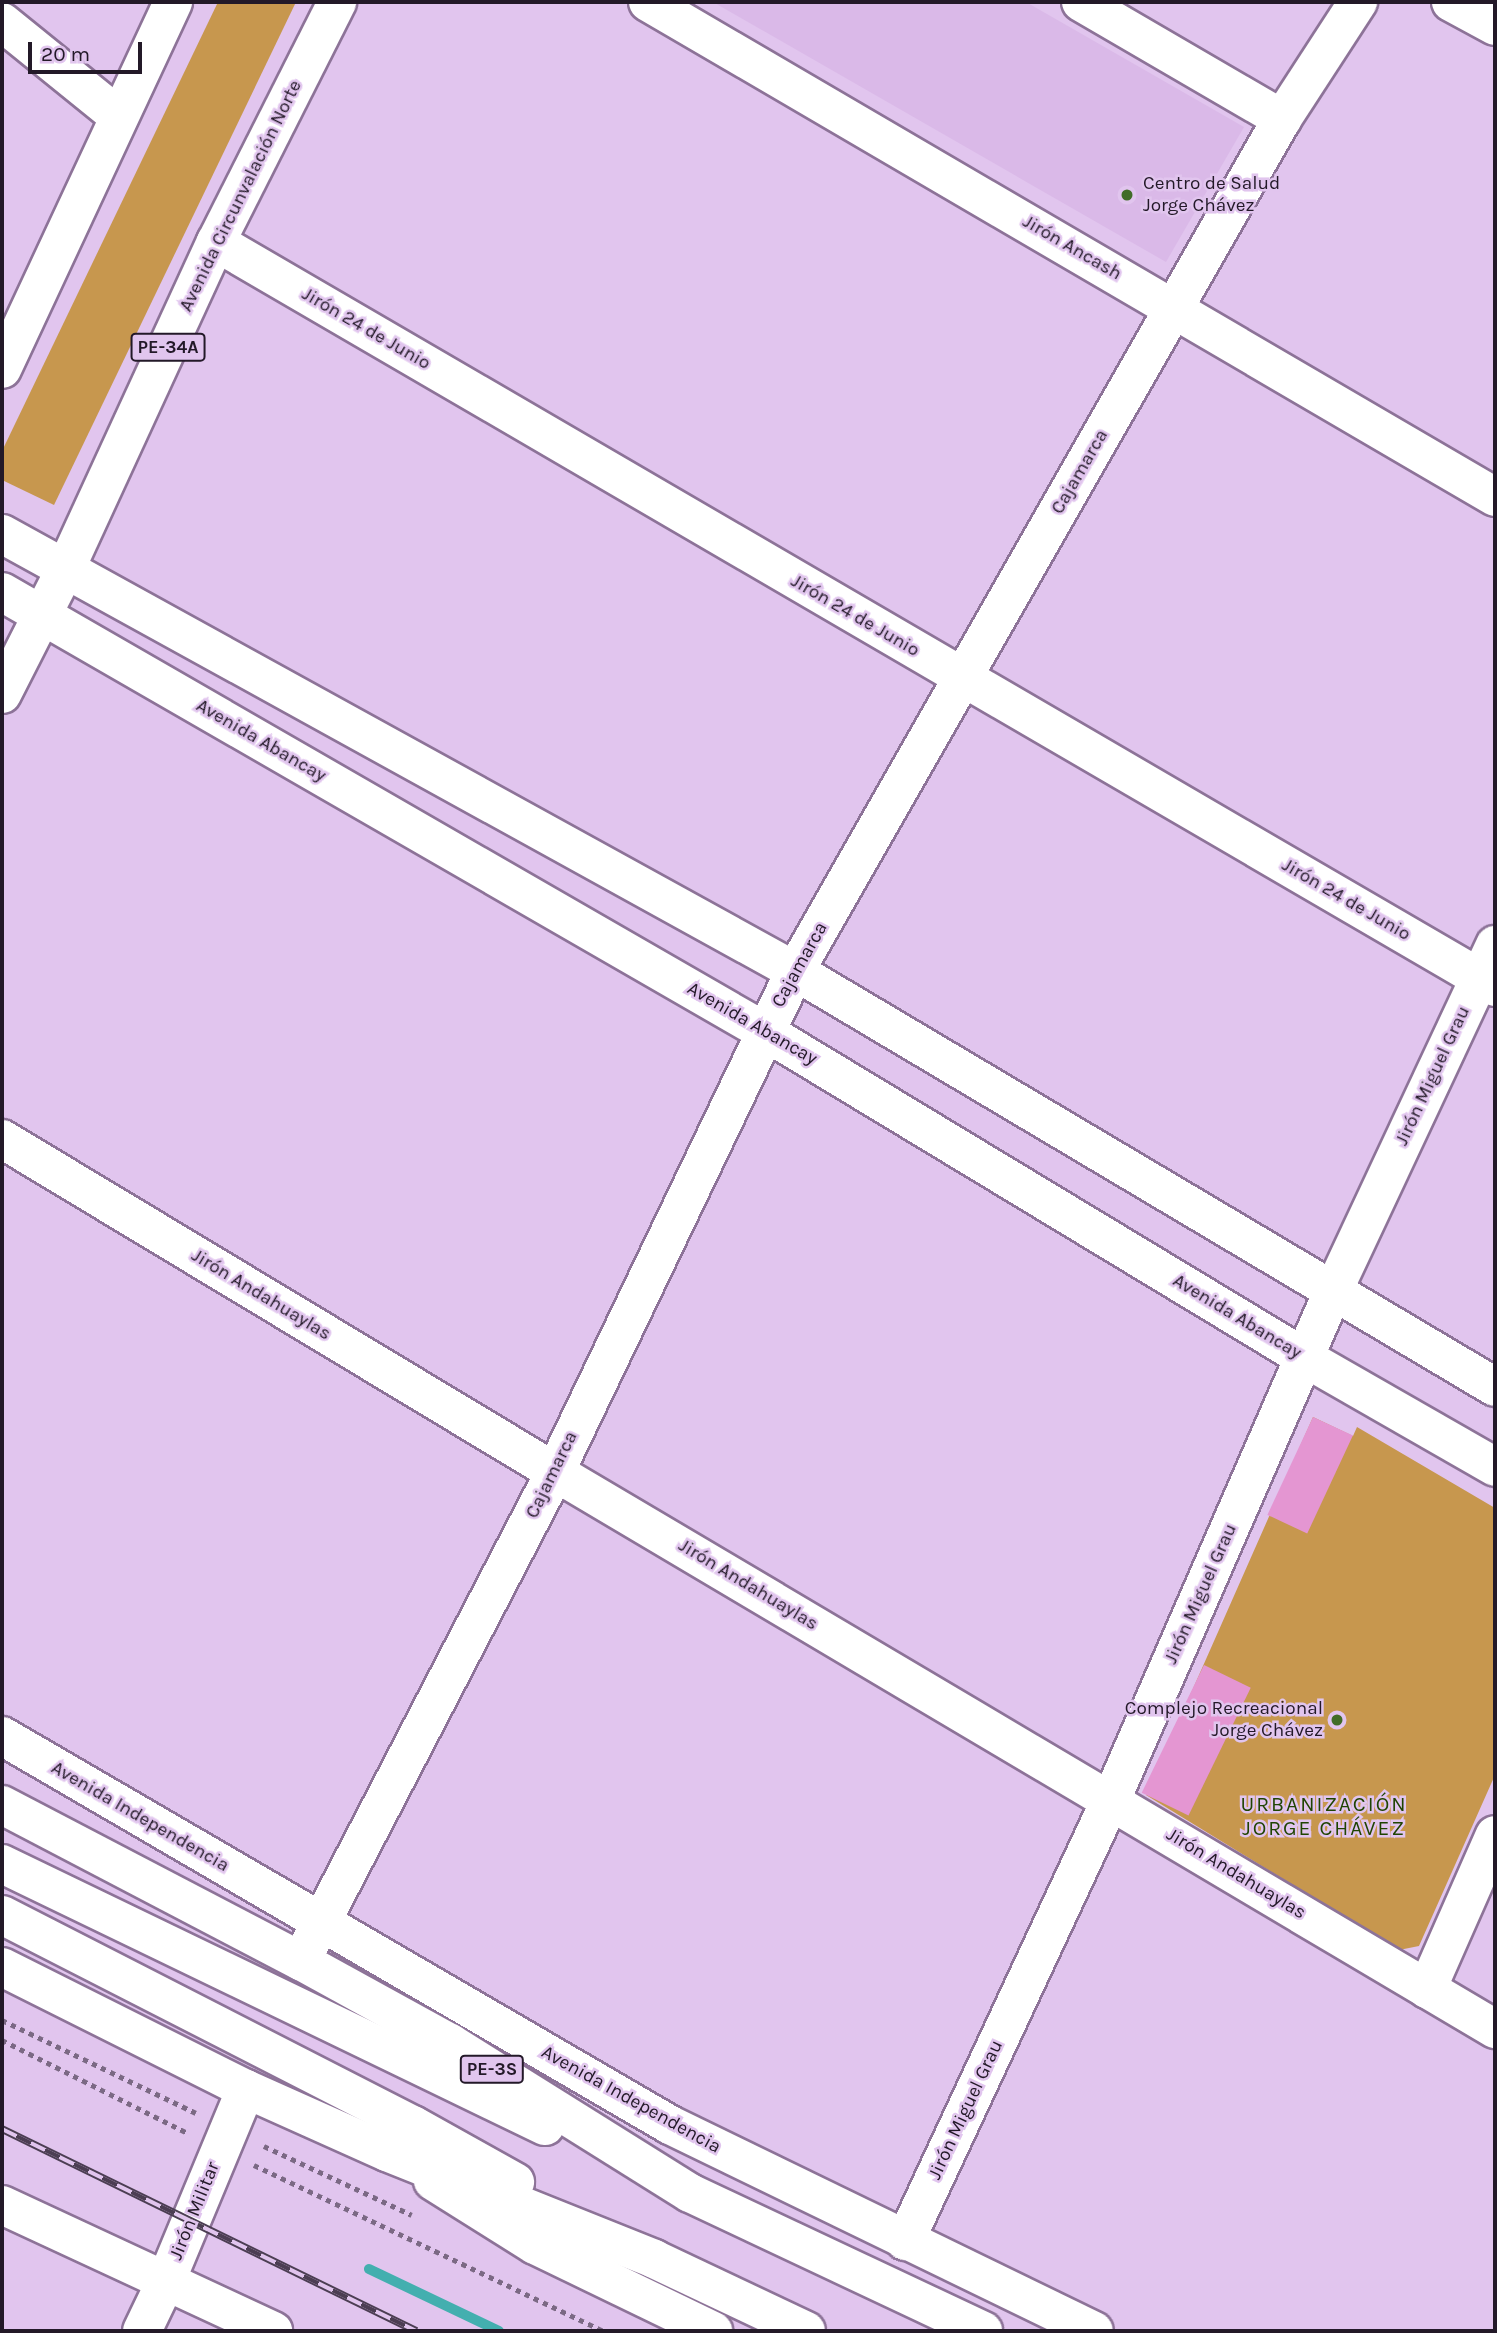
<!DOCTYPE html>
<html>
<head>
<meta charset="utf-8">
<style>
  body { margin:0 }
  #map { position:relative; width:1497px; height:2333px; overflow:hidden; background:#e1c5ee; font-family:Karla,sans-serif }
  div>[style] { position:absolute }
  .built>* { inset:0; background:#dab9e8 }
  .green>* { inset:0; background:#c7974e }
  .stream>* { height:10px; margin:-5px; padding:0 5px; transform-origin:5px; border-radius:5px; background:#43afaf }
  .building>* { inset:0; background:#e496d2; transform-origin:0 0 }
  .path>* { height:4.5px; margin-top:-2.25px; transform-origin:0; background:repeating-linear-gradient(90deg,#7b6984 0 5px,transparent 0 10px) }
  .roads { filter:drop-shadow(2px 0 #8d7398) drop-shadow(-2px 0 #8d7398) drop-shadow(0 2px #8d7398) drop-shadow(0 -2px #8d7398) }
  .minor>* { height:38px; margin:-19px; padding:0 19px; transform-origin:19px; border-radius:19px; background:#fff }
  .highway>* { height:38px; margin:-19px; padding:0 19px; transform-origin:19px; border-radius:19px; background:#fff }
  .rail>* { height:8px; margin-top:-4px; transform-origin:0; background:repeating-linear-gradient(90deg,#e1c5ee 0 16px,#4c3e53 0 32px); box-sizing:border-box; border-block:2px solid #4c3e53 }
  .dots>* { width:19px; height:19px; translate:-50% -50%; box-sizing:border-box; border:4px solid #e1c5ee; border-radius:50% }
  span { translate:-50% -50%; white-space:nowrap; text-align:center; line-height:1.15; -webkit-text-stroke:5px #e1c5ee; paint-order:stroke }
  .shield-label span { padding:2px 5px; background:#e1c5ee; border:2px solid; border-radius:5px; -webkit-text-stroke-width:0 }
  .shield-label { font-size:18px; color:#231928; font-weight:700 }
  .poi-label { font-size:19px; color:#231928 }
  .left { translate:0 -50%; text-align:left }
  .right { translate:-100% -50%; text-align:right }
  .street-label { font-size:19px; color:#231928 }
  .neighbourhood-label { font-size:21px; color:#1f4402; letter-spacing:2px }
  .frame { position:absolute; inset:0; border:4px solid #231928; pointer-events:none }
  .scale { position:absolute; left:28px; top:42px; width:114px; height:32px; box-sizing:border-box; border:4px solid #231928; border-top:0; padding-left:9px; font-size:21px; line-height:24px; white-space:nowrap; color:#231928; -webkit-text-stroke:5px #e1c5ee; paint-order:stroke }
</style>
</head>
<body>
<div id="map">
  <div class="built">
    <i style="clip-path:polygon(713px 2px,1026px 2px,1244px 127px,1166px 262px)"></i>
  </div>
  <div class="green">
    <i style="clip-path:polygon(218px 2px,296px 2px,54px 505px,2px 480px,2px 451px)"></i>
    <i style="clip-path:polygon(1313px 1417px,1353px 1436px,1357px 1427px,1495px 1508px,1495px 1775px,1419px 1946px,1399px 1950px,1146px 1795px)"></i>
  </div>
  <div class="stream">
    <i style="left:369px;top:2269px;width:144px;rotate:25.5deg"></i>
  </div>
  <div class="building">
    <i style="left:1313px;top:1417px;width:44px;height:108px;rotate:25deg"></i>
    <i style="left:1204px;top:1665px;width:52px;height:142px;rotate:26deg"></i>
  </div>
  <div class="path">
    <i style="left:2px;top:2020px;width:215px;rotate:25.6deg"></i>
    <i style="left:2px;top:2040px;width:206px;rotate:26.6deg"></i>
    <i style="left:264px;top:2146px;width:163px;rotate:25deg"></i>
    <i style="left:254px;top:2165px;width:387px;rotate:25.4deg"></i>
  </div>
  <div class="roads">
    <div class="minor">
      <i style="left:648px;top:2px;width:981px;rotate:30.3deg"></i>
      <i style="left:1081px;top:2px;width:233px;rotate:30.2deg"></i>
      <i style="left:1451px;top:2px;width:50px;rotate:28.6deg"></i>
      <i style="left:2px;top:22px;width:149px;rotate:39deg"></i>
      <i style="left:216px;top:242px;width:1480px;rotate:30.22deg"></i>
      <i style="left:2px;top:534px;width:905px;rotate:28.86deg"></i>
      <i style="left:795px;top:971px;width:814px;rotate:30.72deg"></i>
      <i style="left:2px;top:592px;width:879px;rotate:29.95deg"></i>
      <i style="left:764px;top:1031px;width:632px;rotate:31.15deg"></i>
      <i style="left:1305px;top:1358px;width:219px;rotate:29.8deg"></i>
      <i style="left:2px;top:1139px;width:646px;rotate:31.06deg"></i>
      <i style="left:555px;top:1472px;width:1093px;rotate:30.65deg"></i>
      <i style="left:2px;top:1736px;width:773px;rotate:30.21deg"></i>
      <i style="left:670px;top:2125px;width:471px;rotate:25.9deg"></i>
      <i style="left:301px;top:1961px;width:551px;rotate:-62.55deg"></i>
      <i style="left:555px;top:1472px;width:556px;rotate:-64.4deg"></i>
      <i style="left:795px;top:971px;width:981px;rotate:-60.25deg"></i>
      <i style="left:1282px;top:119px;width:140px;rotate:-57deg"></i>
      <i style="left:1427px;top:1989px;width:168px;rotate:-66.2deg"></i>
      <i style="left:433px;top:2181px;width:120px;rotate:32.1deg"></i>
      <i style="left:535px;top:2245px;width:198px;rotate:25.8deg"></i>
      <i style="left:2px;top:2205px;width:299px;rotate:24.9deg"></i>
      <i style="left:905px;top:2241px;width:487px;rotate:-65deg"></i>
      <i style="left:1111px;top:1800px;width:558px;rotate:-66.42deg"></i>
      <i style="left:1334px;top:1289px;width:380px;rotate:-64.9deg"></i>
      <i style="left:142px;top:2331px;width:55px;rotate:-64.4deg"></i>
      <i style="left:166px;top:2281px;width:208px;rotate:-67.4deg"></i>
    </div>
    <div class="highway">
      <i style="left:2px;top:369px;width:405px;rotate:-65deg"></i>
      <i style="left:2px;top:694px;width:139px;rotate:-63.1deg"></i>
      <i style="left:65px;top:570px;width:361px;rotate:-65.3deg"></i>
      <i style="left:216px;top:242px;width:269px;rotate:-63.2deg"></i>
      <i style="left:2px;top:1805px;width:337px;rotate:27.6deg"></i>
      <i style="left:301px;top:1961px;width:170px;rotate:28.8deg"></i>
      <i style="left:450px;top:2043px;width:283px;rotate:32deg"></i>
      <i style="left:690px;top:2193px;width:324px;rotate:25.2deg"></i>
      <i style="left:2px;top:1864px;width:603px;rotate:25.76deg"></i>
      <i style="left:2px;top:1915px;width:462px;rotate:27.1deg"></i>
      <i style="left:413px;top:2125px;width:117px;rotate:29.2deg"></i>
      <i style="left:2px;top:1967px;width:273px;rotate:26.6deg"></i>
      <i style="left:246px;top:2089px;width:154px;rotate:24.1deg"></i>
      <i style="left:387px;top:2152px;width:288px;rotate:21.8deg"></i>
      <i style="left:654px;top:2259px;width:168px;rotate:25.3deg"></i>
    </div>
  </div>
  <div class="rail">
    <i style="left:2px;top:2129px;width:461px;rotate:26deg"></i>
  </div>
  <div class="dots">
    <i style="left:1127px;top:195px;background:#416c28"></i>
    <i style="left:1337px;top:1720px;background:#416c28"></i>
  </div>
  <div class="shield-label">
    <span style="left:168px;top:347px">PE-34A</span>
    <span style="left:492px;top:2069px">PE-3S</span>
  </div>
  <div class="poi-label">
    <span class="left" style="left:1143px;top:195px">Centro de Salud<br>Jorge Chávez</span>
    <span class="right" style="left:1323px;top:1720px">Complejo Recreacional<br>Jorge Chávez</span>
  </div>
  <div class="street-label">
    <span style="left:241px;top:196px;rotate:-64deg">Avenida Circunvalación Norte</span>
    <span style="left:1072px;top:248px;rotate:30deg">Jirón Ancash</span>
    <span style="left:366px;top:329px;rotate:30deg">Jirón 24 de Junio</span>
    <span style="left:1080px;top:472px;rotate:-60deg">Cajamarca</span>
    <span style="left:855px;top:616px;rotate:30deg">Jirón 24 de Junio</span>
    <span style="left:261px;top:741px;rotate:30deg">Avenida Abancay</span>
    <span style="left:1346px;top:900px;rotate:30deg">Jirón 24 de Junio</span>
    <span style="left:800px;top:965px;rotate:-61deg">Cajamarca</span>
    <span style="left:752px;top:1024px;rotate:30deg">Avenida Abancay</span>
    <span style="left:1433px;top:1076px;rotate:-65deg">Jirón Miguel Grau</span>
    <span style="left:261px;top:1295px;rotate:31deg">Jirón Andahuaylas</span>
    <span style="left:1237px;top:1317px;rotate:31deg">Avenida Abancay</span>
    <span style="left:552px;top:1475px;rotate:-64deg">Cajamarca</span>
    <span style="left:748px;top:1585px;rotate:31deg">Jirón Andahuaylas</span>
    <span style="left:1201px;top:1594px;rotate:-66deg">Jirón Miguel Grau</span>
    <span style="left:140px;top:1817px;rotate:30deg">Avenida Independencia</span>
    <span style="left:1236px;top:1874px;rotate:31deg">Jirón Andahuaylas</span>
    <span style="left:631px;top:2100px;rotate:29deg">Avenida Independencia</span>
    <span style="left:966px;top:2110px;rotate:-65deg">Jirón Miguel Grau</span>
    <span style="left:195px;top:2211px;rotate:-68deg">Jirón Militar</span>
  </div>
  <div class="neighbourhood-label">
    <span style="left:1324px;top:1816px">URBANIZACIÓN<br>JORGE CHÁVEZ</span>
  </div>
  <div class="frame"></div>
  <div class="scale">20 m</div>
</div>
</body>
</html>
